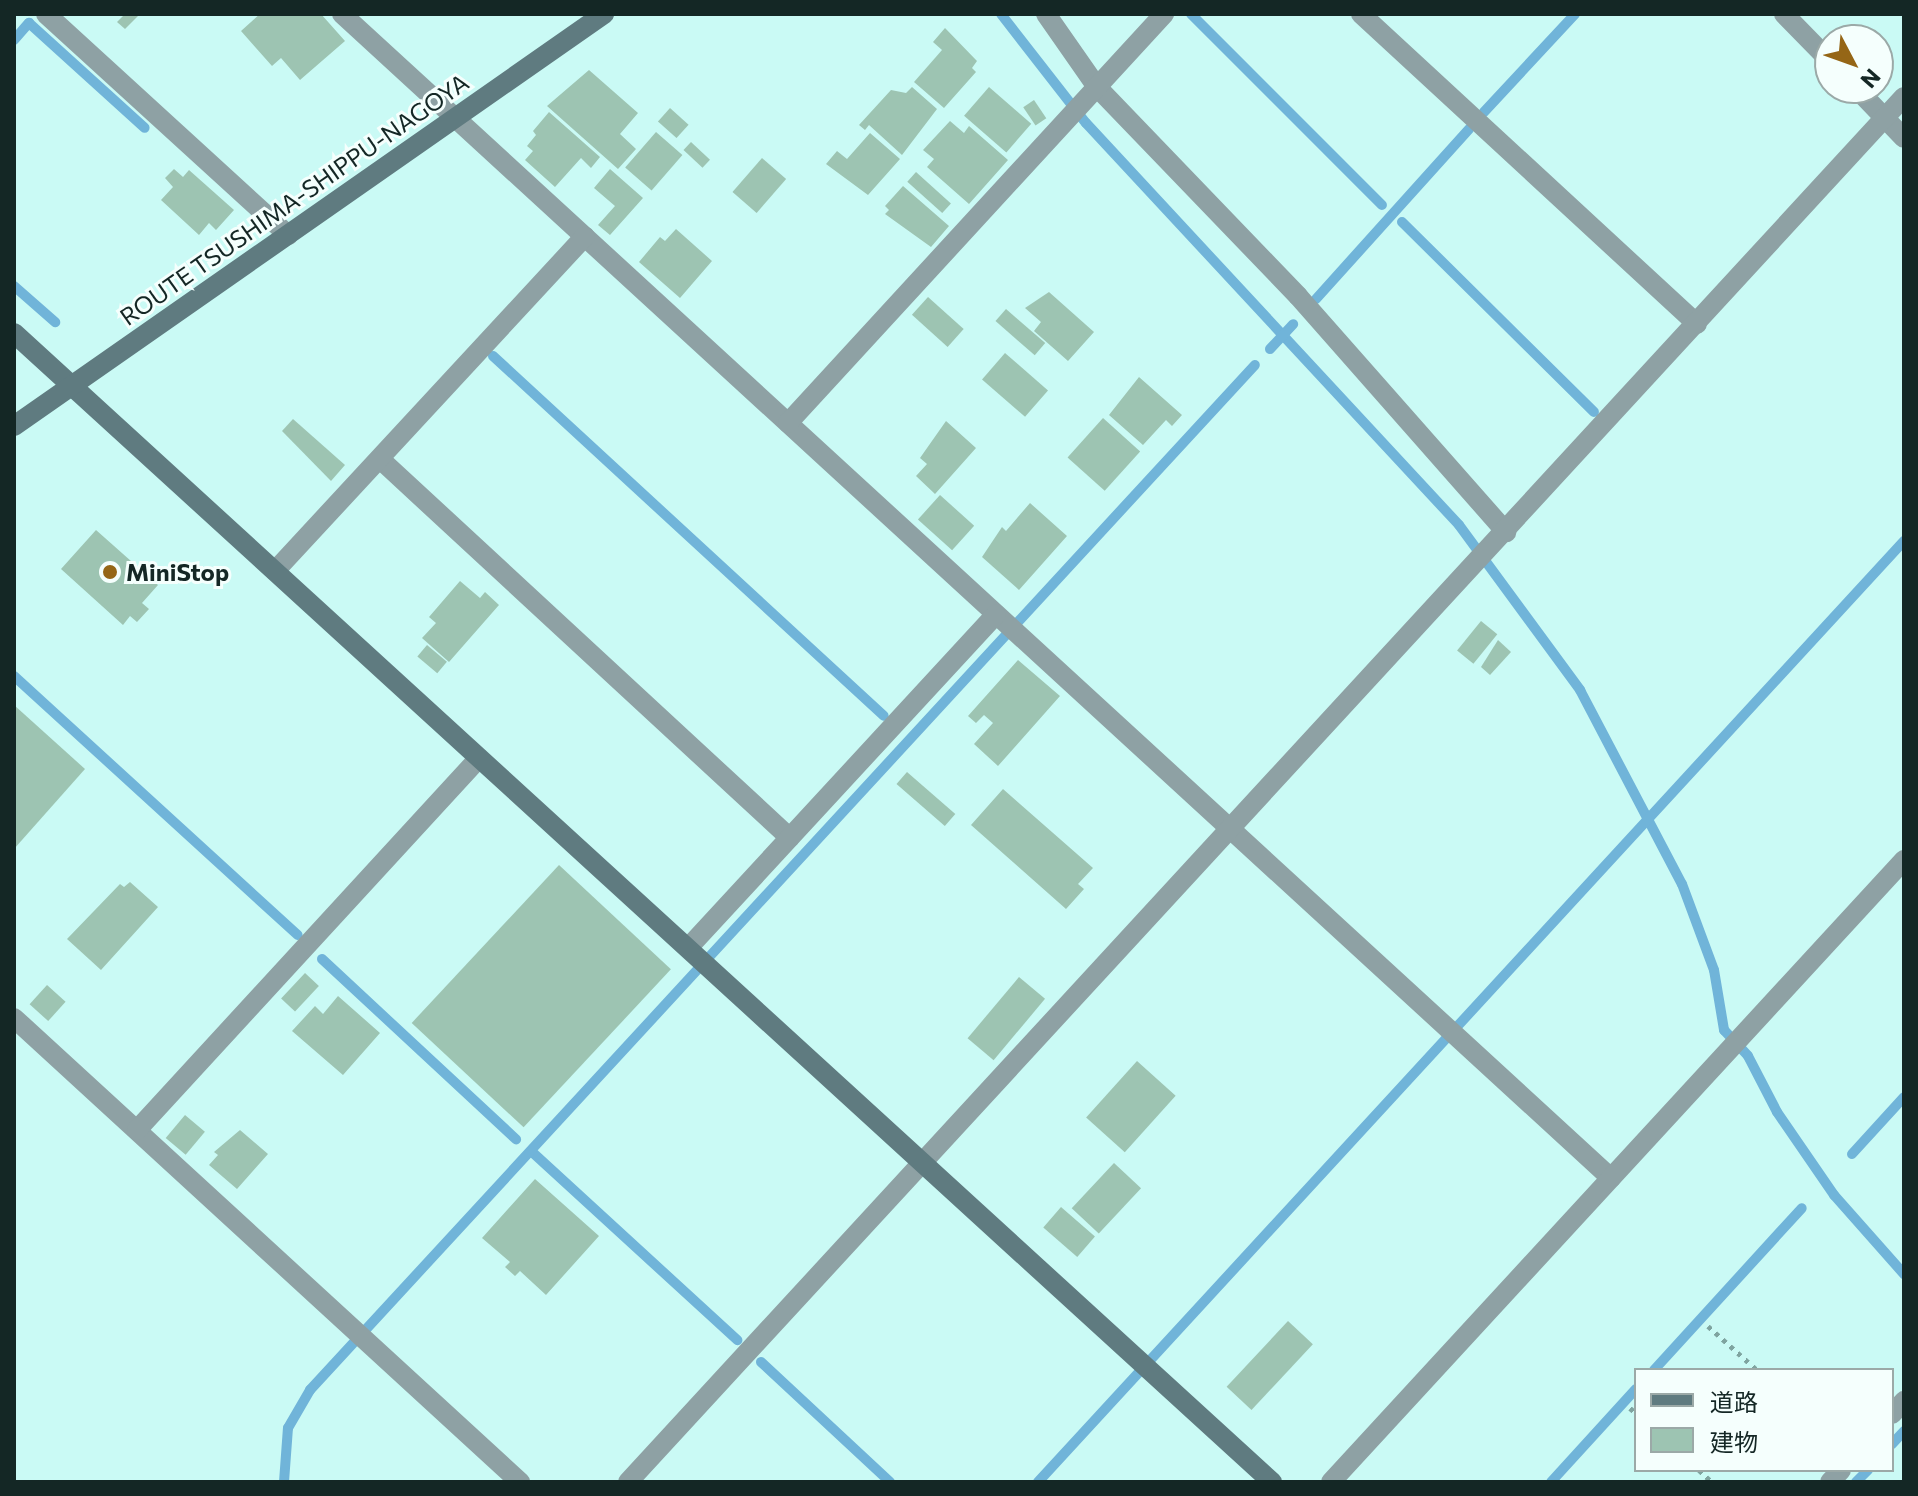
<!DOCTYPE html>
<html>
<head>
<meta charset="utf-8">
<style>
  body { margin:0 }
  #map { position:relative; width:1918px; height:1496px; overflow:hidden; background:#cafaf5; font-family:Commissioner,"Noto Sans JP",sans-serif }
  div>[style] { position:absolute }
  .stream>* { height:10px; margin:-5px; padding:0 5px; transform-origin:5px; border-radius:5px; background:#70b4d9 }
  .building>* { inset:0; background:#9dc4b2; transform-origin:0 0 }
  .path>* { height:5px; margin-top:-2.5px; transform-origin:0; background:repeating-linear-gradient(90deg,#7fa4a0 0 4px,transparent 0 10px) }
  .street>* { height:20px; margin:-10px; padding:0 10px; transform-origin:10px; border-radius:10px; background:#8ea1a4 }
  .secondary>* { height:20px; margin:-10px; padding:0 10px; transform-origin:10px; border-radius:10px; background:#5f7b80 }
  .dots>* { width:22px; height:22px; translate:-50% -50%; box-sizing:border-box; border:4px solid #f5fffd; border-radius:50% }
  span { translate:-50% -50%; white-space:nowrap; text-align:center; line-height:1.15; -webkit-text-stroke:6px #f5fffd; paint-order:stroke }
  .street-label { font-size:24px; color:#142725 }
  .poi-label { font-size:24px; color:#142725; font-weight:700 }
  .left { translate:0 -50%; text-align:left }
  .frame { position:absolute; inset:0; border:16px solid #142725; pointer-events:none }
  .legend { position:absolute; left:1634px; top:1368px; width:260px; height:104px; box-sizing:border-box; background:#f5fffd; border:2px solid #9ba9a7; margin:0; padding:10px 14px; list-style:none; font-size:24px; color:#142725 }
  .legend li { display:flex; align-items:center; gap:16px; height:40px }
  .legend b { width:40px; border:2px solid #9ba9a7 }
  .north { position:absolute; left:1814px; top:24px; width:80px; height:80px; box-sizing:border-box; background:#f5fffd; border:2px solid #9ba9a7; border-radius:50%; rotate:131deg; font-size:22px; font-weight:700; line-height:32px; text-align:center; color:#142725 }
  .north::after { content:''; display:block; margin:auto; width:28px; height:36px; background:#956616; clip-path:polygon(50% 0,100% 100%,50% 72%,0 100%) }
</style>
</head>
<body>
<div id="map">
  <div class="stream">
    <i style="left:1001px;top:14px;width:138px;rotate:52.1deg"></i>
    <i style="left:1086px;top:123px;width:548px;rotate:47.14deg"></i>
    <i style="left:1459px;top:525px;width:205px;rotate:53.7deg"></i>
    <i style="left:1580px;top:690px;width:219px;rotate:62.3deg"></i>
    <i style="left:1682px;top:884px;width:92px;rotate:69.6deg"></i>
    <i style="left:1714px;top:970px;width:61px;rotate:80.5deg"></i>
    <i style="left:1724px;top:1030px;width:35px;rotate:47deg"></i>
    <i style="left:1748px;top:1056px;width:63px;rotate:62.6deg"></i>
    <i style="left:1777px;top:1112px;width:101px;rotate:55.5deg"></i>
    <i style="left:1834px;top:1195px;width:106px;rotate:48.5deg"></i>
    <i style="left:1191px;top:14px;width:270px;rotate:45deg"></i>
    <i style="left:14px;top:40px;width:23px;rotate:-49deg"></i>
    <i style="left:29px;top:23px;width:156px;rotate:42.2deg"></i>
    <i style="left:1484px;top:112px;width:134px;rotate:-47.1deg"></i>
    <i style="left:1402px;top:222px;width:270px;rotate:44.7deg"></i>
    <i style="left:14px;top:286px;width:55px;rotate:41.3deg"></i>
    <i style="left:1316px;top:299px;width:229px;rotate:-48deg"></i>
    <i style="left:1270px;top:349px;width:34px;rotate:-47deg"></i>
    <i style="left:493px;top:356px;width:531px;rotate:42.64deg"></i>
    <i style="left:14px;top:676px;width:384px;rotate:42.4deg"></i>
    <i style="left:322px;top:959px;width:265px;rotate:42.9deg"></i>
    <i style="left:531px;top:1151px;width:280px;rotate:42.5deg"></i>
    <i style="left:1852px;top:1154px;width:77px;rotate:-47.6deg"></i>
    <i style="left:761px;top:1362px;width:176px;rotate:42.9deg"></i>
    <i style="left:1654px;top:1370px;width:219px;rotate:-47.6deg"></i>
    <i style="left:1892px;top:1444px;width:18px;rotate:-47deg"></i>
    <i style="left:284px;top:1482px;width:54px;rotate:-85.8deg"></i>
    <i style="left:288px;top:1428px;width:44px;rotate:-59.9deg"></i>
    <i style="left:310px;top:1390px;width:1394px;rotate:-47.33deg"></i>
    <i style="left:1038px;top:1482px;width:1279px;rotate:-47.38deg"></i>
    <i style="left:1551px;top:1482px;width:126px;rotate:-47.6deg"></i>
    <i style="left:1856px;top:1482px;width:17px;rotate:-45deg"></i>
  </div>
  <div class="building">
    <i style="clip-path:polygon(125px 14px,140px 14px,125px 29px,117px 22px)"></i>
    <i style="clip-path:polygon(260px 14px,321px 14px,345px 41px,300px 80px,281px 58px,272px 66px,241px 31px)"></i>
    <i style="clip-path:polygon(945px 28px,977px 61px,972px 68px,976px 72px,944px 108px,914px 82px,942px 50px,933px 42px)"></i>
    <i style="clip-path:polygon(589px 70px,638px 113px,620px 134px,636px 149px,618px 169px,547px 106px)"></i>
    <i style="clip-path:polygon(912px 87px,937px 109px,902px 155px,869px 125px,865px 130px,859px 125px,891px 90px,906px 93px)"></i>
    <i style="left:989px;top:87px;width:56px;height:38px;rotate:41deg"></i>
    <i style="left:1034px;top:100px;width:22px;height:13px;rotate:56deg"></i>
    <i style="left:670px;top:108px;width:25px;height:18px;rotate:42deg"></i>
    <i style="clip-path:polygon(549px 112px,600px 157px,591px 168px,581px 158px,555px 187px,525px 160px,533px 151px,527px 146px,536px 135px,533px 131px)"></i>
    <i style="clip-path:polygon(950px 121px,964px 133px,969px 126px,1008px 160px,969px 204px,927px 167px,934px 159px,923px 150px)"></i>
    <i style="left:656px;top:132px;width:35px;height:47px;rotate:41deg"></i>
    <i style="clip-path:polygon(870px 133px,900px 159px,868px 195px,826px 164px,837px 151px,847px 159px)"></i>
    <i style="left:691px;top:142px;width:26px;height:11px;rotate:43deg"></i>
    <i style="left:762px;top:158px;width:32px;height:45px;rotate:41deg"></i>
    <i style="clip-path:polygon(174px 169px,183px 177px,189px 170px,234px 210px,216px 230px,209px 223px,199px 235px,161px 200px,173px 187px,165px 178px)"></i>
    <i style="clip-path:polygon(610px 169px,643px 198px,610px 235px,598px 225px,615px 206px,594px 188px)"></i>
    <i style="left:916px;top:172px;width:47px;height:13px;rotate:42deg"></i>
    <i style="clip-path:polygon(903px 186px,949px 226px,931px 247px,885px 214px,889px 210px,885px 206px)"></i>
    <i style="clip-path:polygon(676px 229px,712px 261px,680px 298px,639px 262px,660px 237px,665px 241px)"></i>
    <i style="clip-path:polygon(1049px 292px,1094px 332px,1068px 361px,1034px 331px,1041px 322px,1025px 308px)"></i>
    <i style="left:928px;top:297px;width:48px;height:24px;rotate:42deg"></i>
    <i style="left:1006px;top:309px;width:52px;height:16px;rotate:41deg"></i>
    <i style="left:1005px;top:353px;width:57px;height:35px;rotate:41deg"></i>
    <i style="clip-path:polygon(1139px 377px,1182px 415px,1172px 426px,1166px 420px,1143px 445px,1109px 415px)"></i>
    <i style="left:1103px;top:418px;width:50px;height:53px;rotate:42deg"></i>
    <i style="clip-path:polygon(293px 419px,345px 465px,331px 481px,282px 431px)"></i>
    <i style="clip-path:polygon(946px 421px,976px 448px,935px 494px,916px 476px,927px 464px,920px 458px)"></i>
    <i style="left:940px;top:495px;width:46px;height:33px;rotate:42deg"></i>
    <i style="clip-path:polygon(1030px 503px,1067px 536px,1019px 590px,982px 557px,1002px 527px,1006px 531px)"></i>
    <i style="clip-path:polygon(96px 530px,158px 585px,142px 603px,149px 609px,137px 622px,130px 616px,123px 625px,61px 569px)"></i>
    <i style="clip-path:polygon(460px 581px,480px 598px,485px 592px,499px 605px,449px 662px,422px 638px,436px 623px,429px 617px)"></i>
    <i style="left:1481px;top:621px;width:21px;height:38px;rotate:39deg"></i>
    <i style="clip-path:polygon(1498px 640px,1511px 652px,1490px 675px,1481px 667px)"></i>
    <i style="left:427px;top:645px;width:26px;height:15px;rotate:40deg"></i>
    <i style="clip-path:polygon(1018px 660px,1060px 696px,998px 766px,974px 744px,993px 723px,984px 715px,976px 723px,968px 716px)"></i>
    <i style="clip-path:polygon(14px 705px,85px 769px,14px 849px)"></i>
    <i style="left:907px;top:772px;width:64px;height:16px;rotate:41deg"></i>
    <i style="clip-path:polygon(1003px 789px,1093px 868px,1078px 884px,1084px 889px,1066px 909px,971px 825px)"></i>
    <i style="left:559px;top:865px;width:153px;height:216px;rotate:43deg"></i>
    <i style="clip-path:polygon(130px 882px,158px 907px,101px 970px,67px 939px,120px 884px,124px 887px)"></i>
    <i style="left:305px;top:973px;width:19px;height:35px;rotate:43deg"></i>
    <i style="left:1019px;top:977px;width:34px;height:80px;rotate:40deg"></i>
    <i style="left:47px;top:985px;width:25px;height:26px;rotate:42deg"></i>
    <i style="clip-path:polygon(338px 996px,380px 1033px,343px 1075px,292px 1031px,315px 1006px,323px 1014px)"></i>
    <i style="left:1137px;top:1061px;width:52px;height:76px;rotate:42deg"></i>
    <i style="left:185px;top:1115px;width:26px;height:30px;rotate:40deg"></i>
    <i style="clip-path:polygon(240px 1130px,268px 1154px,237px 1189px,209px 1165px,218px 1155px,214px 1152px)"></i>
    <i style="left:1114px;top:1163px;width:37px;height:62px;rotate:43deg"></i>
    <i style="clip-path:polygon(535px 1179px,599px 1236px,546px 1295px,520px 1271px,515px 1276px,505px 1267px,510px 1262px,482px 1238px)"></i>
    <i style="left:1061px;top:1207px;width:45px;height:27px;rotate:41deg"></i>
    <i style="left:1288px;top:1321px;width:34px;height:90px;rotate:43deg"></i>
  </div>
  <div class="path">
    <i style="left:1708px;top:1326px;width:66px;rotate:41.9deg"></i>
    <i style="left:1630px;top:1408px;width:8px;rotate:40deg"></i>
    <i style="left:1699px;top:1470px;width:18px;rotate:43deg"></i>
  </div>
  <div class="street">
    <i style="left:46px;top:14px;width:328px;rotate:42.4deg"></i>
    <i style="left:342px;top:14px;width:1722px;rotate:42.53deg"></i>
    <i style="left:1046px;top:14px;width:89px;rotate:55.1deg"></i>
    <i style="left:1097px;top:87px;width:290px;rotate:46.1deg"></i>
    <i style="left:1298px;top:296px;width:315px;rotate:48.6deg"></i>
    <i style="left:1361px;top:14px;width:457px;rotate:42.7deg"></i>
    <i style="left:1784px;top:14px;width:66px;rotate:45.6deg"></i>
    <i style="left:1856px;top:88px;width:69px;rotate:46.2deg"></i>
    <i style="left:788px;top:423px;width:556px;rotate:-47.41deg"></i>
    <i style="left:380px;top:459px;width:558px;rotate:42.75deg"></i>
    <i style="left:275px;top:571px;width:456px;rotate:-47.2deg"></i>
    <i style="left:688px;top:948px;width:454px;rotate:-47.3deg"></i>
    <i style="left:14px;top:1018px;width:687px;rotate:42.52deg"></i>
    <i style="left:137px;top:1130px;width:505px;rotate:-47.41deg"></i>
    <i style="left:1892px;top:1414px;width:18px;rotate:-47deg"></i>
    <i style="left:628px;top:1482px;width:1883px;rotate:-47.35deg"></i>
    <i style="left:1331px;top:1482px;width:846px;rotate:-47.35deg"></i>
    <i style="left:1830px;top:1482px;width:16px;rotate:-47deg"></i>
  </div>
  <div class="secondary">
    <i style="left:14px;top:333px;width:1704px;rotate:42.41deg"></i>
    <i style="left:14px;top:426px;width:720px;rotate:-34.93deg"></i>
  </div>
  <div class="dots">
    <i style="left:110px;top:572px;background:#956616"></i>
  </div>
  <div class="street-label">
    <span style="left:294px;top:199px;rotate:-35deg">ROUTE TSUSHIMA-SHIPPU-NAGOYA</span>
  </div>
  <div class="poi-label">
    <span class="left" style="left:126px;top:572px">MiniStop</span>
  </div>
  <div class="frame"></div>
  <ul class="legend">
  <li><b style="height:10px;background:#5f7b80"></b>道路</li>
  <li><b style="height:22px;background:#9dc4b2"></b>建物</li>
  </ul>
  <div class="north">N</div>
</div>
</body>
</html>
